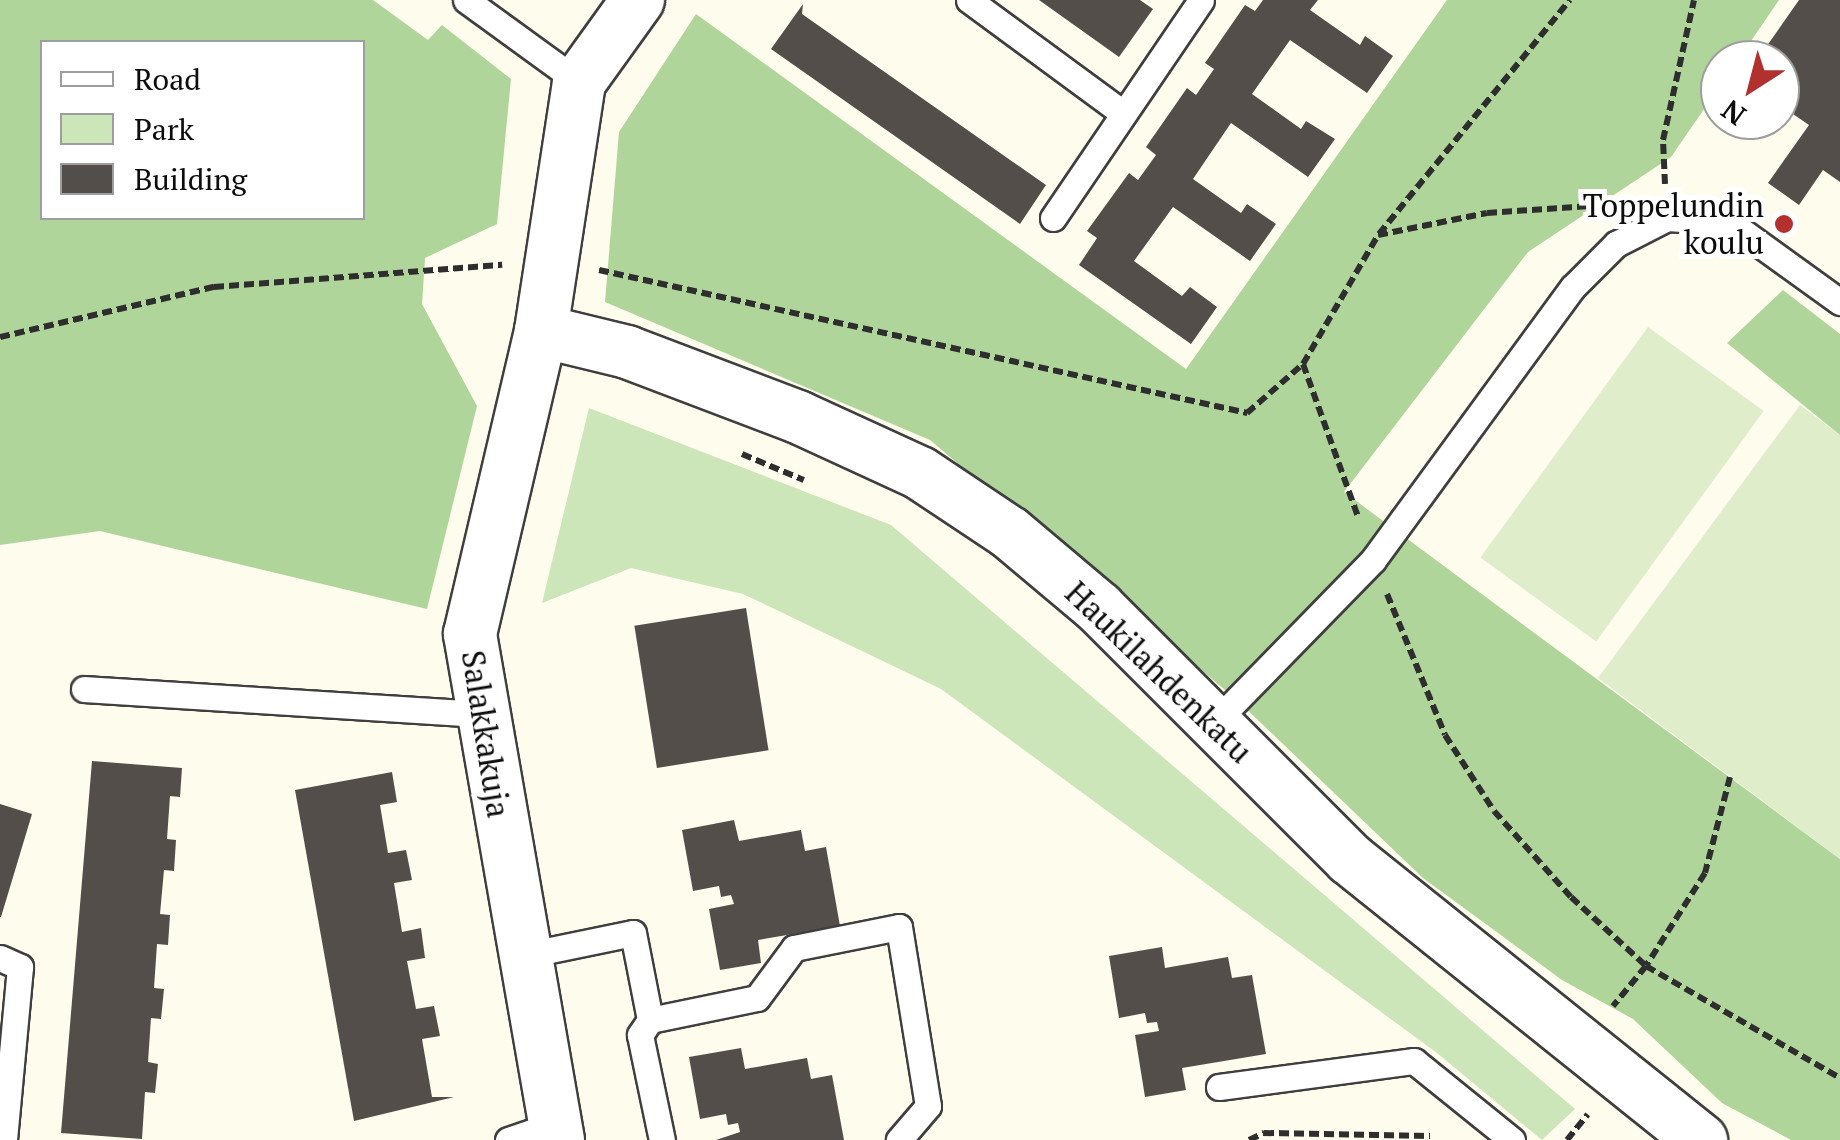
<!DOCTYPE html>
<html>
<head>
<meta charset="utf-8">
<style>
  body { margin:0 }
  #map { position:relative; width:1840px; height:1140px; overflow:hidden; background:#fefced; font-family:"PT Serif",serif }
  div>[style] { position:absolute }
  .green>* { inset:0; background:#cde6b9 }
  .forest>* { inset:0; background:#b0d59a }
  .pitch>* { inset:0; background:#dfedca; transform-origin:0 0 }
  .building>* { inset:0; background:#544e4a; transform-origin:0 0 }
  .path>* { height:6px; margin-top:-3px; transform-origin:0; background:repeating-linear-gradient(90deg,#2e2e2e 0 10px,transparent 0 15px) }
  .roads { filter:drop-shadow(2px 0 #3f3f3f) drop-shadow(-2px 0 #3f3f3f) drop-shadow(0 2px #3f3f3f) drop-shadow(0 -2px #3f3f3f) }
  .lane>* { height:25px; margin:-12.5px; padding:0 12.5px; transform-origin:12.5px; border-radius:12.5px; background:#fff }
  .street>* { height:52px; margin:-26px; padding:0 26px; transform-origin:26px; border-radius:26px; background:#fff }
  .dots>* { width:28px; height:28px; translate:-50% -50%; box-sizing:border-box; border:5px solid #fff; border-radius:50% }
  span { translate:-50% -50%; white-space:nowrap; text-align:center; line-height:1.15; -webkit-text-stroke:10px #fff; paint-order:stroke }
  .poi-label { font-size:32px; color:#0c0c0c }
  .right { translate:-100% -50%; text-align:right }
  .street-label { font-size:32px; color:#0c0c0c }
  .legend { position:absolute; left:40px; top:40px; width:325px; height:180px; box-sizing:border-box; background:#fff; border:2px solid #9e9e9e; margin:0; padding:12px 18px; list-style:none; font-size:30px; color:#0c0c0c }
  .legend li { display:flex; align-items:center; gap:20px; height:50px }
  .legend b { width:50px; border:2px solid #9e9e9e }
  .north { position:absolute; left:1700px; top:40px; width:100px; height:100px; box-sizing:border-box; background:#fff; border:2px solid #9e9e9e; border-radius:50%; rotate:216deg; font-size:28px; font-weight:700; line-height:40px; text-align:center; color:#0c0c0c }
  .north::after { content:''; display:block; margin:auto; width:35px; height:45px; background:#b2312e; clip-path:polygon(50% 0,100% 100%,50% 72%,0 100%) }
</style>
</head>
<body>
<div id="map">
  <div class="green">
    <i style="clip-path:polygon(589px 408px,891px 525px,1575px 1109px,1542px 1140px,1437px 1053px,941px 689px,743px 594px,631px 568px,542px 603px)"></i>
  </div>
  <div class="forest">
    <i style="clip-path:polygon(evenodd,0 0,373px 0,428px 40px,442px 25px,511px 79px,497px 224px,425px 258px,422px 304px,477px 406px,427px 609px,100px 531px,0 545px,0 0,362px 42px,362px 218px,42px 218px,42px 42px,362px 42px)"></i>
    <i style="clip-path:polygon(1447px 0,1779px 0,1738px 60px,1720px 60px,1720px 86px,1671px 157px,1528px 252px,1344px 492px,1840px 859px,1840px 1140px,1791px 1140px,1722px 1103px,1633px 1019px,1562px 980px,1423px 878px,1238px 701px,930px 440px,605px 302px,619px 132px,696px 14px,1186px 369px)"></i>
    <i style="clip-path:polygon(1783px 290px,1840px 334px,1840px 435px,1727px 343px)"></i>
  </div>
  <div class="pitch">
    <i style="left:1648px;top:327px;width:143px;height:285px;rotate:36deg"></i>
    <i style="clip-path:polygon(1800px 405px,1840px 435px,1840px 859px,1598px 678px)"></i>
  </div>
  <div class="building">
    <i style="clip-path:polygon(1039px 0,1140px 0,1153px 9px,1119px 57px)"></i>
    <i style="clip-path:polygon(1263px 0,1318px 0,1310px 10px,1360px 45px,1365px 36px,1393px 56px,1367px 93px,1290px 40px,1252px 94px,1301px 129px,1306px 121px,1335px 139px,1308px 177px,1231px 123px,1193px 179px,1241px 213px,1247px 204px,1276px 224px,1250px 261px,1173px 207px,1134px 261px,1182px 296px,1190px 287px,1217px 307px,1191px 344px,1079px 265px,1097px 238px,1087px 231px,1129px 173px,1138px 180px,1156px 155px,1146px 147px,1187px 88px,1196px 95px,1214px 69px,1205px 63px,1245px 5px,1255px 11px)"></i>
    <i style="clip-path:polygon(1799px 0,1840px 0,1840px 182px,1823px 170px,1799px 205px,1768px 183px,1809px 125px,1780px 105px,1780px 60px,1757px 60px)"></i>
    <i style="clip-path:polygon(803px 4px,802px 14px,1046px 185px,1020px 224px,771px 49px)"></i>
    <i style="left:746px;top:608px;width:144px;height:113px;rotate:81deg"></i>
    <i style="clip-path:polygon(92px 761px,182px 768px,180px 797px,170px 796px,167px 839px,176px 840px,174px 871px,164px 870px,160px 914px,170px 915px,168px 945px,157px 944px,154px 988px,164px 989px,161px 1019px,151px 1018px,148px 1062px,158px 1064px,155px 1093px,145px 1092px,142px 1139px,61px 1133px)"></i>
    <i style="clip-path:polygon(392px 772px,397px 802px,380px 805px,388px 853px,406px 850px,412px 880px,394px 883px,402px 932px,421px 928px,425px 958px,407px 961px,416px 1009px,434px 1006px,440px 1036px,422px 1039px,432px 1097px,454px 1097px,354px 1121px,295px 790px)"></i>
    <i style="clip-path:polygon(0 804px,32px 814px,1px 917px,0 917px)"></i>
    <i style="clip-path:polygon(734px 820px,739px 841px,801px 830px,805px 851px,826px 847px,840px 926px,758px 940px,761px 963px,720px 970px,709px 909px,734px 904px,731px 895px,721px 897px,719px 886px,693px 891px,682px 830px)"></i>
    <i style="clip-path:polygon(1162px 947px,1165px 968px,1228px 957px,1232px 978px,1252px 975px,1266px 1054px,1182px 1068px,1186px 1090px,1145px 1097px,1135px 1035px,1159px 1031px,1157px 1022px,1147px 1023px,1145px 1013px,1119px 1018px,1109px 956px)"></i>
    <i style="clip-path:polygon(741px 1048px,745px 1069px,807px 1058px,811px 1079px,832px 1075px,844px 1140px,716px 1140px,740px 1132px,738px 1123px,728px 1125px,726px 1114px,700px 1119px,689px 1057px)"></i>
  </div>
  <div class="path">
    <i style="left:1665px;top:184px;width:44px;rotate:-92.6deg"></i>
    <i style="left:1663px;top:140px;width:143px;rotate:-77.5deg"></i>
    <i style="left:1379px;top:234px;width:302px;rotate:-50.8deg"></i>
    <i style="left:599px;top:270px;width:664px;rotate:12.44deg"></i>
    <i style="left:1247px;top:413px;width:74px;rotate:-41.2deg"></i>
    <i style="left:1303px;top:364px;width:149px;rotate:-59.8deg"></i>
    <i style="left:1378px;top:235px;width:111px;rotate:-11.4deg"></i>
    <i style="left:1487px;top:213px;width:118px;rotate:-3.9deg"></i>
    <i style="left:0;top:337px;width:220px;rotate:-13.2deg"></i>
    <i style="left:214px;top:287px;width:289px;rotate:-4.4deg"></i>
    <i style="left:1303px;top:364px;width:163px;rotate:70.2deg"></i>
    <i style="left:742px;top:454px;width:67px;rotate:22.8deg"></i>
    <i style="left:1387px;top:594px;width:152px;rotate:67.6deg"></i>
    <i style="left:1445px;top:735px;width:90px;rotate:57.2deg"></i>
    <i style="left:1494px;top:811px;width:115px;rotate:48.2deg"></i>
    <i style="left:1571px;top:897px;width:102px;rotate:42.6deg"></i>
    <i style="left:1646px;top:966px;width:52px;rotate:129.5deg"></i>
    <i style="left:1730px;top:777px;width:99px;rotate:104.6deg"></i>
    <i style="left:1705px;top:873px;width:110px;rotate:122.4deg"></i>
    <i style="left:1646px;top:966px;width:224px;rotate:30deg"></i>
    <i style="left:1249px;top:1140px;width:17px;rotate:-25deg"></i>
    <i style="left:1264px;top:1133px;width:166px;rotate:1deg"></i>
    <i style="left:1567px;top:1140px;width:33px;rotate:-51deg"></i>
  </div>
  <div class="roads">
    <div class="lane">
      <i style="left:466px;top:0;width:140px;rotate:36deg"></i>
      <i style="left:969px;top:0;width:191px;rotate:36.3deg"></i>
      <i style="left:1053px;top:218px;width:263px;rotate:-55.8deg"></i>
      <i style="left:84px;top:689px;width:396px;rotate:3.6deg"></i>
      <i style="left:1213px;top:724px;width:229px;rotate:-45.7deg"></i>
      <i style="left:1373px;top:560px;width:338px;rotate:-53.8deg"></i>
      <i style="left:1573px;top:287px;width:61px;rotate:-45deg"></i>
      <i style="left:1616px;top:244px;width:57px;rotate:-27deg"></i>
      <i style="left:1667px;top:218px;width:62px;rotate:3.7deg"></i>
      <i style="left:1729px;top:222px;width:137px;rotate:35.8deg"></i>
      <i style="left:526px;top:955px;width:109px;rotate:-11.6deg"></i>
      <i style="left:633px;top:933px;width:89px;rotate:78.9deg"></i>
      <i style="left:650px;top:1020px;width:18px;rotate:124deg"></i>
      <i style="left:640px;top:1035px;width:107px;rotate:78.2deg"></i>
      <i style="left:0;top:958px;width:22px;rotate:24deg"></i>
      <i style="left:20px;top:967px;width:174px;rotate:95.3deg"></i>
      <i style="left:650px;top:1020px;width:109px;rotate:-11.6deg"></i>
      <i style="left:757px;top:998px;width:62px;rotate:-53.5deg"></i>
      <i style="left:794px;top:948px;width:107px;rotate:-11.3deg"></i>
      <i style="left:899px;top:927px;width:181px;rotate:80.8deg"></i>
      <i style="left:928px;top:1106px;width:45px;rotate:130.5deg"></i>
      <i style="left:1219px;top:1087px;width:197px;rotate:-7.6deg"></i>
      <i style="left:1414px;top:1061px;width:126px;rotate:38.9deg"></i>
      <i style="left:508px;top:1140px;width:50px;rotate:-18.8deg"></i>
    </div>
    <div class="street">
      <i style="left:541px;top:331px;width:89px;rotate:13.7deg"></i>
      <i style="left:627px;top:352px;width:183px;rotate:20.8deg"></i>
      <i style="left:798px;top:417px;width:134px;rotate:24.7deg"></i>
      <i style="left:920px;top:473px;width:108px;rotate:33.7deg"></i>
      <i style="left:1010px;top:533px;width:116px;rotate:40.1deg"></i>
      <i style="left:1099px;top:608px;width:355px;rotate:45deg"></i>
      <i style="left:1350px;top:859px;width:450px;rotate:38.7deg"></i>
      <i style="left:558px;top:1140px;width:514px;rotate:-99.87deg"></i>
      <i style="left:470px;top:634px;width:311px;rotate:-76.8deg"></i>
      <i style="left:541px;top:331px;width:252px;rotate:-81.3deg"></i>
      <i style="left:579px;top:82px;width:101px;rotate:-54.3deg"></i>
    </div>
  </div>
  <div class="dots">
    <i style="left:1784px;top:224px;background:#b2312e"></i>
  </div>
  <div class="poi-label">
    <span class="right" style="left:1764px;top:224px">Toppelundin<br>koulu</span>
  </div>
  <div class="street-label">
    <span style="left:1159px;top:672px;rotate:44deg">Haukilahdenkatu</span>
    <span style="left:486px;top:734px;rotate:81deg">Salakkakuja</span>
  </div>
  <ul class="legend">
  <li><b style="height:12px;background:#fff"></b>Road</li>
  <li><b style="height:28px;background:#cde6b9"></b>Park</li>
  <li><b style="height:28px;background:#544e4a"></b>Building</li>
  </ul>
  <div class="north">N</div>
</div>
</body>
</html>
